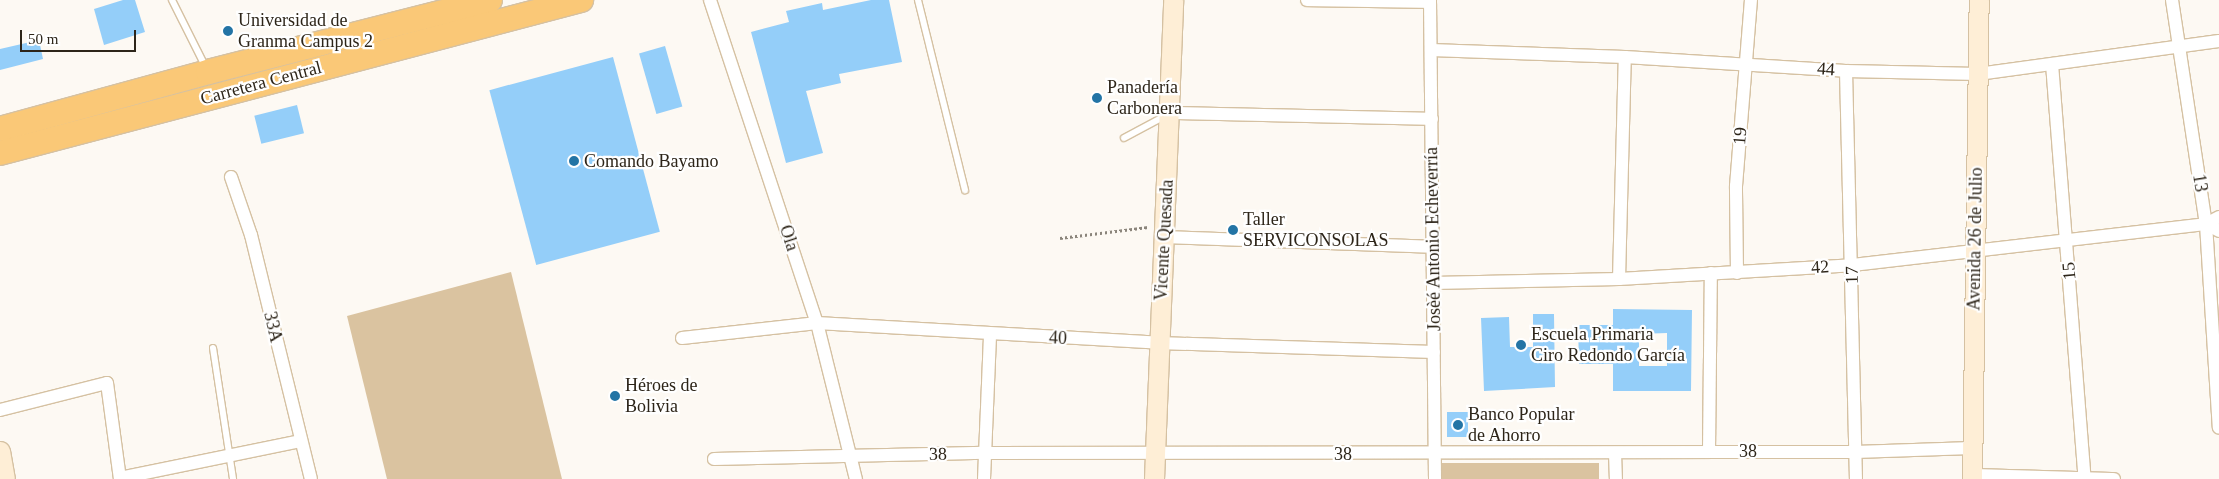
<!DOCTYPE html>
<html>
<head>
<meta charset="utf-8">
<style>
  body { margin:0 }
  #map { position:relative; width:2219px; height:479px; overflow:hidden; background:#fdf9f3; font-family:Georgia,serif }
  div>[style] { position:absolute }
  .green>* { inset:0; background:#dac3a0; transform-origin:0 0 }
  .building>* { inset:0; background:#94cef9; transform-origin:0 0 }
  .path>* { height:2.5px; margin-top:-1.25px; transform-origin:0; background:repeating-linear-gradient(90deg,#8b857b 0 2.5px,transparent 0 5px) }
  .roads { filter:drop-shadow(1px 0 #d5c1a2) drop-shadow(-1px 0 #d5c1a2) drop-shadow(0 1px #d5c1a2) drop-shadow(0 -1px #d5c1a2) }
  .lane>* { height:6px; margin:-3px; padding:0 3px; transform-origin:3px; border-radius:3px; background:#fff }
  .street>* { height:12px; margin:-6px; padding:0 6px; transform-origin:6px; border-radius:6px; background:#fff }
  .secondary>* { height:19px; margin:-9.5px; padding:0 9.5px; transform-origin:9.5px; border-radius:9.5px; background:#feeed6 }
  .highway>* { height:24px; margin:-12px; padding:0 12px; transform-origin:12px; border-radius:12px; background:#fac877 }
  .dots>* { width:14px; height:14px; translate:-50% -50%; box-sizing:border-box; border:2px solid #fff; border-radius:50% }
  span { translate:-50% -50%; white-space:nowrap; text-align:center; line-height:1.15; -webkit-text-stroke:4.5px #fff; paint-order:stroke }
  .poi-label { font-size:18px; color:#2d2519 }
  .left { translate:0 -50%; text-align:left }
  .street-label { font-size:18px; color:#2d2519 }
  .scale { position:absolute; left:20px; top:30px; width:116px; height:22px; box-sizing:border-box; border:2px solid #2d2519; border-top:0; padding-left:6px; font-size:15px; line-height:18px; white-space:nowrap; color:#2d2519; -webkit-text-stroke:4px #fff; paint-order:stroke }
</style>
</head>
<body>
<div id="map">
  <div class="green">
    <i style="clip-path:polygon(511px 272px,562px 479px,387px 479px,347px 316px)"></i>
    <i style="left:1599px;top:463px;width:16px;height:157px;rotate:90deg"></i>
  </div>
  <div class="building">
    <i style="clip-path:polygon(123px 0,135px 0,145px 32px,104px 45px,94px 9px)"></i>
    <i style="clip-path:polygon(871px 0,889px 0,902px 62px,839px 74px,841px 83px,806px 91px,823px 153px,786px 163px,751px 32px,789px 22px,786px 11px,822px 3px,823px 10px)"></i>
    <i style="clip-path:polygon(39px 40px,43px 59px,0 70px,0 49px)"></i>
    <i style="left:665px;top:46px;width:63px;height:27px;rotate:74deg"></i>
    <i style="left:613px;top:57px;width:181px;height:128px;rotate:75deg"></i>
    <i style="left:297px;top:105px;width:29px;height:44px;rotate:76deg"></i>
    <i style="clip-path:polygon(evenodd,1613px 309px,1692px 310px,1691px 391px,1613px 391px,1613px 364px,1579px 364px,1578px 325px,1613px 325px,1613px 309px,1667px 333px,1667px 366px,1639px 366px,1639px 334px,1667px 333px)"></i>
    <i style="clip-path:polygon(1533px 314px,1554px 314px,1555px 387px,1484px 391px,1481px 318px,1509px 317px,1510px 347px,1533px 347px)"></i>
    <i style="left:1447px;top:412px;width:21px;height:25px"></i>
  </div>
  <div class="path">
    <i style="left:1060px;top:238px;width:89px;rotate:-7.1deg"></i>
  </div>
  <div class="roads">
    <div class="lane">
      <i style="left:172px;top:0;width:76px;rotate:63.4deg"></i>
      <i style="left:918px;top:0;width:196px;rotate:76.1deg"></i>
      <i style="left:1124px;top:138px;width:47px;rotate:-28.2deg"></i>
      <i style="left:213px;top:348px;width:133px;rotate:81.3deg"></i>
    </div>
    <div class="street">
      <i style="left:710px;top:0;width:340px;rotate:71.7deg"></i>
      <i style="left:817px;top:323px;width:161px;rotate:76deg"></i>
      <i style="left:1307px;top:0;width:123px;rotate:0.9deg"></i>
      <i style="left:1430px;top:0;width:479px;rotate:89.4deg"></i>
      <i style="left:2172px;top:0;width:227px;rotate:81.4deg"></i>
      <i style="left:2206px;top:224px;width:204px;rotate:86.4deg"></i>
      <i style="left:1431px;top:50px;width:194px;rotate:2.1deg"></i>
      <i style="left:1625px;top:57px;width:221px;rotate:3.6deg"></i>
      <i style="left:1846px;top:71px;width:132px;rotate:1.3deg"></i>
      <i style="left:1978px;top:74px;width:243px;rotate:-7.8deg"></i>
      <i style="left:2052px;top:64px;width:416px;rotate:85.5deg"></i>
      <i style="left:1846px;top:71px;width:408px;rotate:88.6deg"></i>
      <i style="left:1171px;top:113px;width:261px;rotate:1.3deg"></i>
      <i style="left:231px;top:177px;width:61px;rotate:71deg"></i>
      <i style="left:251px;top:235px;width:251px;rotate:76.2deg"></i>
      <i style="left:2219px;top:217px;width:15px;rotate:152deg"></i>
      <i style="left:2206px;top:224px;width:15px;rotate:28deg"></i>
      <i style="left:1163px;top:237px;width:269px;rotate:2.1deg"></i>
      <i style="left:1737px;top:273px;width:87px;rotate:-90.7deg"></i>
      <i style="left:1736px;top:186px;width:187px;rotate:-85.4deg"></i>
      <i style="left:1619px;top:279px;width:222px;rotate:-88.5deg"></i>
      <i style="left:1433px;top:283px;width:186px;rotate:-1.2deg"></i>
      <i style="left:1619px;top:279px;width:233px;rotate:-3.4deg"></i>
      <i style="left:1852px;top:265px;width:356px;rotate:-6.6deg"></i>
      <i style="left:682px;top:338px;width:136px;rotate:-6.3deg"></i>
      <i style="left:817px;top:323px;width:343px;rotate:3.3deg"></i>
      <i style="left:1159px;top:343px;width:275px;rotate:1.9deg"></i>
      <i style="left:0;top:410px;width:110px;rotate:-14.2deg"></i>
      <i style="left:107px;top:383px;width:97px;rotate:82.3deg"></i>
      <i style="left:1709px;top:451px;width:178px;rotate:-89.4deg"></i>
      <i style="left:1615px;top:453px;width:26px;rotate:88deg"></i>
      <i style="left:714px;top:459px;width:271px;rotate:-1.3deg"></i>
      <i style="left:985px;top:453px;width:870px;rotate:-0.07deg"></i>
      <i style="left:1855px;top:452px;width:117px;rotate:-2deg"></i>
      <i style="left:1972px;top:475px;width:142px;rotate:1.6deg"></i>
      <i style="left:120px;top:478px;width:185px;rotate:-11.6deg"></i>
      <i style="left:984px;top:479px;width:144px;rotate:-87.6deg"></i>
    </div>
    <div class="secondary">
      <i style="left:0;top:451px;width:28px;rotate:80deg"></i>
      <i style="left:1154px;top:479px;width:479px;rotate:-87.7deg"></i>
      <i style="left:1972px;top:479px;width:479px;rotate:-89.2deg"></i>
    </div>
    <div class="highway">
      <i style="left:0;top:129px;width:216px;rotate:-15.3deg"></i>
      <i style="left:208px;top:72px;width:291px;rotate:-14.3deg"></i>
      <i style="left:0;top:153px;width:601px;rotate:-14.75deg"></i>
    </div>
  </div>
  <div class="dots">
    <i style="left:228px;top:31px;background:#2374a5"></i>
    <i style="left:1097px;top:98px;background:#2374a5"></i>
    <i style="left:574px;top:161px;background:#2374a5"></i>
    <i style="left:1233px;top:230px;background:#2374a5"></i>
    <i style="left:1521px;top:345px;background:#2374a5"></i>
    <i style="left:615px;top:396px;background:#2374a5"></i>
    <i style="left:1458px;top:425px;background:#2374a5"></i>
  </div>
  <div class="poi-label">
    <span class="left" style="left:238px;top:31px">Universidad de<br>Granma Campus 2</span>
    <span class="left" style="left:1107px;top:98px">Panadería<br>Carbonera</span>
    <span class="left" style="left:584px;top:161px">Comando Bayamo</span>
    <span class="left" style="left:1243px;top:230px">Taller<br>SERVICONSOLAS</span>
    <span class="left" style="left:1531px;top:345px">Escuela Primaria<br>Ciro Redondo García</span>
    <span class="left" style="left:625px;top:396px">Héroes de<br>Bolivia</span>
    <span class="left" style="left:1468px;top:425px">Banco Popular<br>de Ahorro</span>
  </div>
  <div class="street-label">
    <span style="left:1826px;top:69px;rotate:4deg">44</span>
    <span style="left:261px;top:83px;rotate:-15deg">Carretera Central</span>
    <span style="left:1740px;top:136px;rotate:-86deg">19</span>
    <span style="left:2200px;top:183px;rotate:81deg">13</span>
    <span style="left:789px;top:238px;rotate:72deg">Ola</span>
    <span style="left:1433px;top:239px;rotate:-91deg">Josèé Antonio Echeverría</span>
    <span style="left:1975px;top:239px;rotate:-89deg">Avenida 26 de Julio</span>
    <span style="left:1164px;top:240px;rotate:-87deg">Vicente Quesada</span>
    <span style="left:1820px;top:267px;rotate:-4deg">42</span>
    <span style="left:2069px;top:271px;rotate:-95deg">15</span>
    <span style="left:1852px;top:275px;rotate:-91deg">17</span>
    <span style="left:273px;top:327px;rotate:77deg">33A</span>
    <span style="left:1058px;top:338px;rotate:3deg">40</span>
    <span style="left:1748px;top:451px">38</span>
    <span style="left:938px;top:454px;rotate:-1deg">38</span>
    <span style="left:1343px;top:454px">38</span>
  </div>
  <div class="scale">50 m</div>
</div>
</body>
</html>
